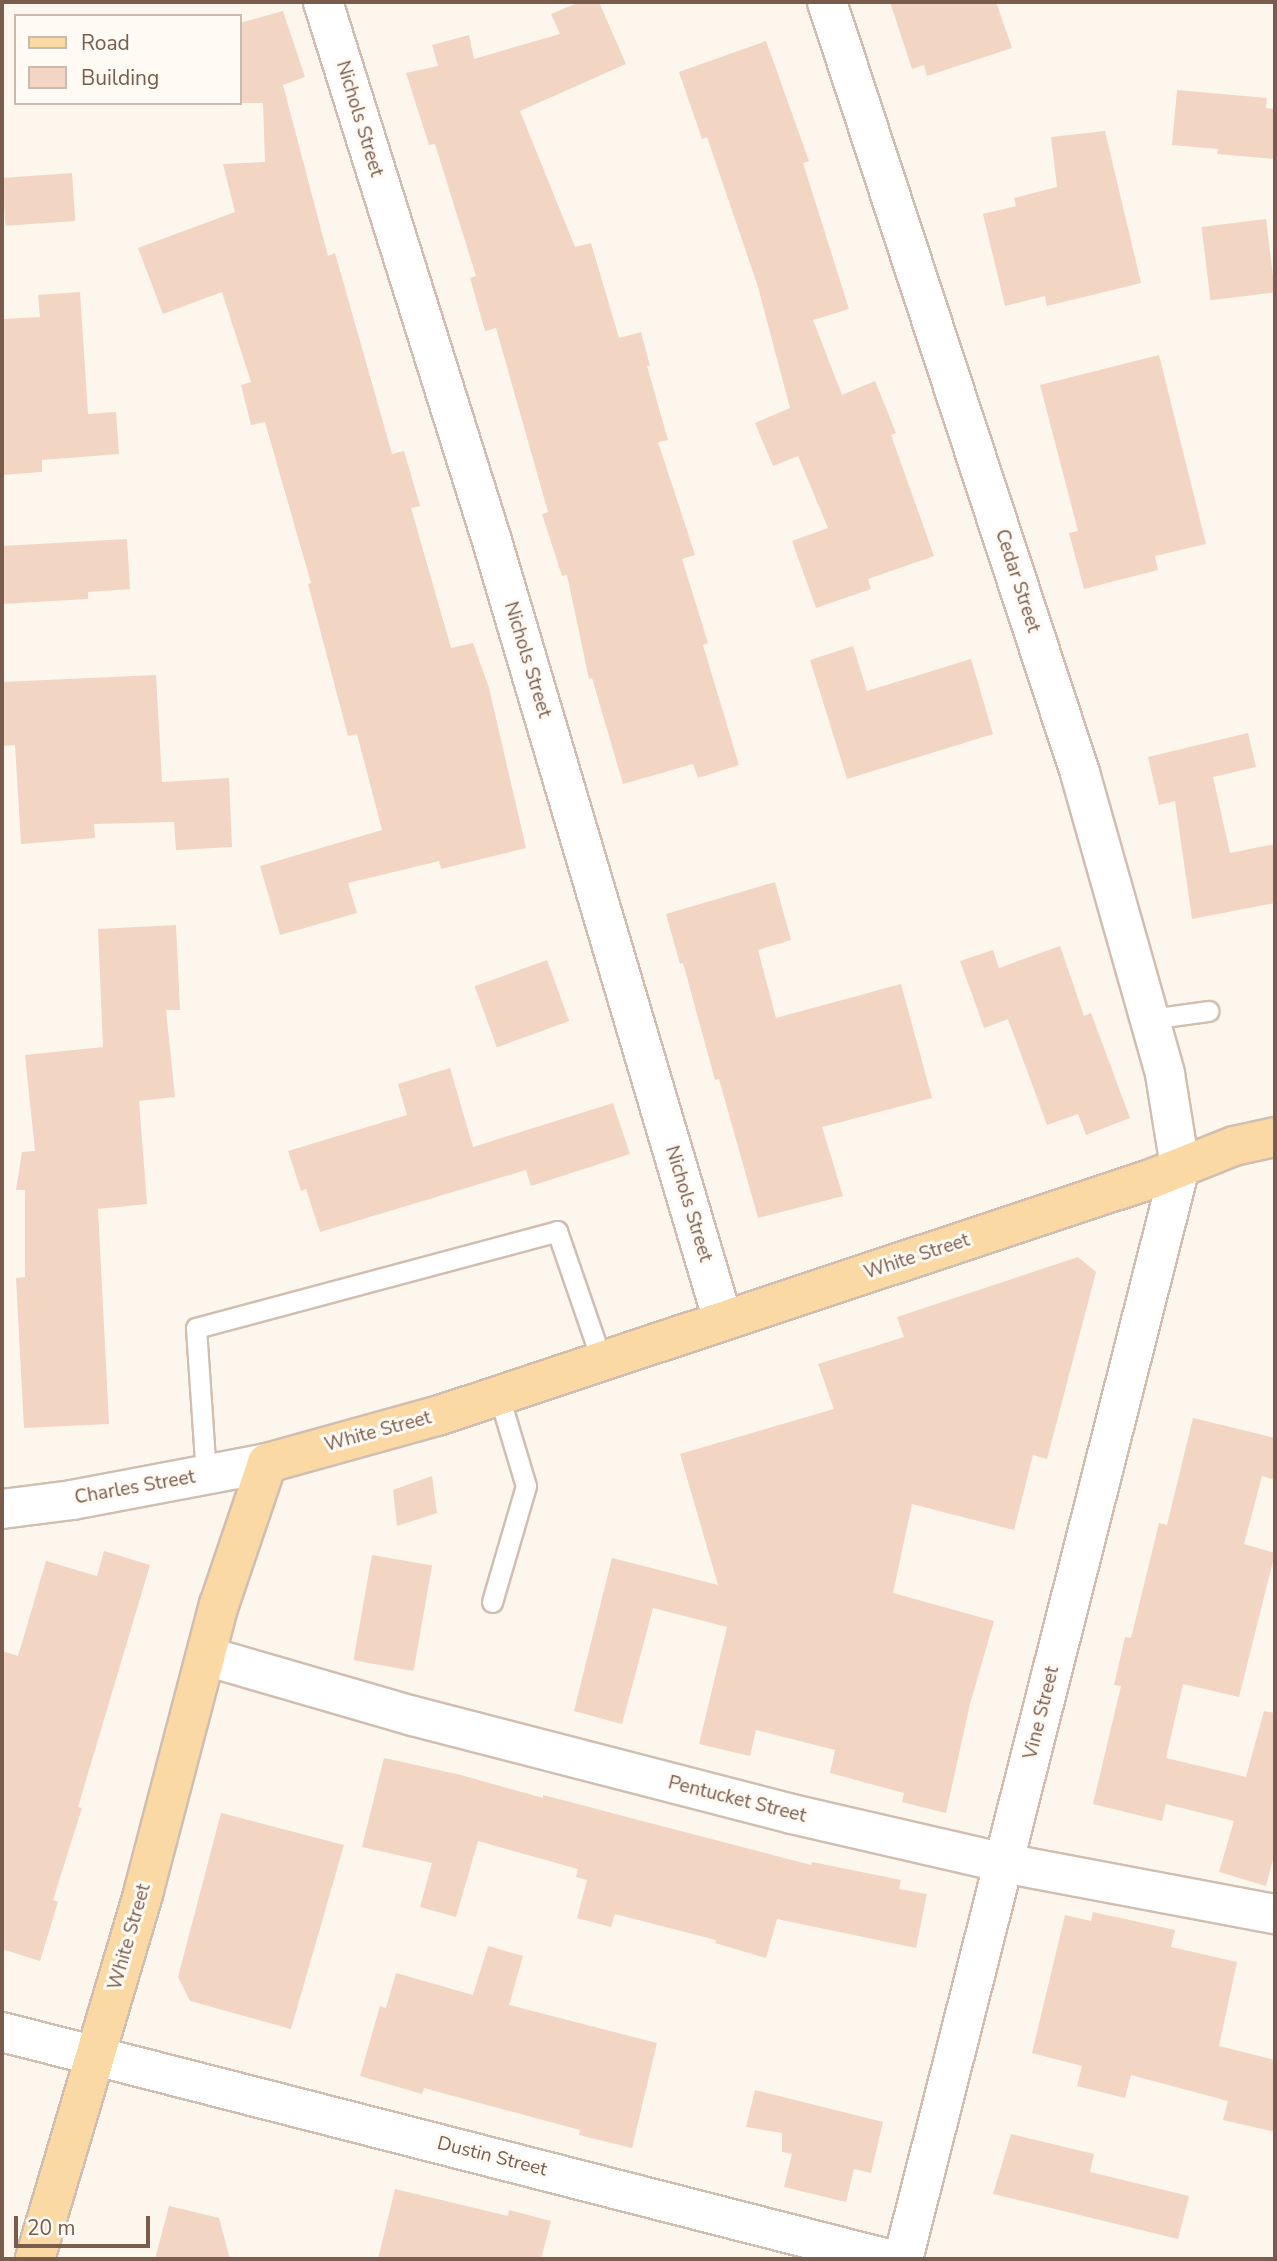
<!DOCTYPE html>
<html>
<head>
<meta charset="utf-8">
<style>
  body { margin:0 }
  #map { position:relative; width:1277px; height:2261px; overflow:hidden; background:#fdf6ec; font-family:"Nunito Sans",sans-serif }
  div>[style] { position:absolute }
  .building>* { inset:0; background:#f3d5c3; transform-origin:0 0 }
  .roads { filter:drop-shadow(2px 0 #d1beb0) drop-shadow(-2px 0 #d1beb0) drop-shadow(0 2px #d1beb0) drop-shadow(0 -2px #d1beb0) }
  .lane>* { height:19px; margin:-9.5px; padding:0 9.5px; transform-origin:9.5px; border-radius:9.5px; background:#fff }
  .street>* { height:38px; margin:-19px; padding:0 19px; transform-origin:19px; border-radius:19px; background:#fff }
  .primary>* { height:38px; margin:-19px; padding:0 19px; transform-origin:19px; border-radius:19px; background:#fbd9a5 }
  span { translate:-50% -50%; white-space:nowrap; text-align:center; line-height:1.15; -webkit-text-stroke:6px #fffaf3; paint-order:stroke }
  .street-label { font-size:19px; color:#7a5c4d }
  .frame { position:absolute; inset:0; border:4px solid #7a5c4d; pointer-events:none }
  .legend { position:absolute; left:14px; top:14px; width:228px; height:91px; box-sizing:border-box; background:#fffaf3; border:2px solid #cabbb1; margin:0; padding:9px 12px; list-style:none; font-size:21px; color:#7a5c4d }
  .legend li { display:flex; align-items:center; gap:14px; height:35px }
  .legend b { width:35px; border:2px solid #cabbb1 }
  .scale { position:absolute; left:14px; top:2216px; width:136px; height:32px; box-sizing:border-box; border:4px solid #7a5c4d; border-top:0; padding-left:9px; font-size:21px; line-height:24px; white-space:nowrap; color:#7a5c4d; -webkit-text-stroke:5px #fffaf3; paint-order:stroke }
</style>
</head>
<body>
<div id="map">
  <div class="building">
    <i style="clip-path:polygon(580px 2px,599px 2px,626px 64px,520px 111px,575px 247px,591px 243px,619px 338px,641px 332px,650px 366px,647px 366px,668px 440px,658px 442px,695px 555px,682px 559px,708px 643px,703px 645px,739px 765px,698px 778px,693px 764px,623px 784px,592px 678px,589px 679px,567px 575px,562px 576px,542px 514px,548px 512px,496px 328px,485px 331px,470px 278px,476px 276px,435px 144px,429px 145px,406px 73px,438px 66px,432px 45px,469px 35px,474px 59px,560px 34px,551px 14px)"></i>
    <i style="clip-path:polygon(890px 2px,996px 2px,1012px 48px,927px 76px,924px 65px,912px 69px)"></i>
    <i style="clip-path:polygon(283px 11px,305px 77px,283px 85px,328px 256px,335px 253px,392px 454px,404px 451px,420px 506px,411px 508px,451px 648px,473px 643px,489px 688px,526px 848px,441px 869px,439px 861px,348px 883px,357px 913px,280px 935px,260px 866px,382px 830px,357px 734px,348px 736px,308px 584px,311px 583px,265px 422px,251px 425px,241px 385px,251px 382px,222px 292px,163px 314px,138px 248px,235px 212px,223px 164px,265px 162px,263px 103px,240px 103px,240px 23px)"></i>
    <i style="clip-path:polygon(766px 41px,809px 161px,803px 163px,849px 309px,813px 320px,842px 395px,875px 381px,896px 433px,891px 435px,934px 556px,868px 579px,871px 589px,816px 608px,792px 541px,828px 528px,798px 456px,773px 466px,755px 423px,790px 408px,758px 287px,707px 137px,702px 139px,679px 72px)"></i>
    <i style="clip-path:polygon(1177px 90px,1267px 98px,1266px 108px,1275px 109px,1275px 159px,1217px 154px,1218px 149px,1172px 145px)"></i>
    <i style="clip-path:polygon(1105px 131px,1141px 283px,1047px 306px,1045px 296px,1005px 306px,983px 214px,1016px 206px,1014px 198px,1057px 187px,1051px 137px)"></i>
    <i style="left:72px;top:173px;width:48px;height:70px;rotate:86deg"></i>
    <i style="left:1266px;top:219px;width:74px;height:65px;rotate:83deg"></i>
    <i style="clip-path:polygon(80px 292px,88px 414px,116px 412px,119px 454px,42px 460px,42px 472px,2px 475px,2px 319px,40px 317px,38px 295px)"></i>
    <i style="clip-path:polygon(1159px 355px,1206px 544px,1155px 556px,1158px 570px,1084px 589px,1069px 533px,1078px 531px,1040px 385px)"></i>
    <i style="clip-path:polygon(127px 539px,130px 589px,88px 592px,88px 599px,2px 604px,2px 546px)"></i>
    <i style="clip-path:polygon(853px 646px,867px 691px,971px 659px,993px 734px,847px 779px,810px 660px)"></i>
    <i style="clip-path:polygon(156px 675px,162px 782px,229px 778px,232px 847px,176px 850px,174px 822px,94px 824px,95px 838px,21px 844px,15px 745px,2px 746px,2px 682px)"></i>
    <i style="clip-path:polygon(1248px 733px,1256px 767px,1213px 777px,1230px 853px,1275px 844px,1275px 903px,1192px 919px,1175px 801px,1159px 805px,1148px 757px)"></i>
    <i style="clip-path:polygon(775px 882px,791px 940px,758px 950px,776px 1018px,901px 984px,932px 1098px,822px 1127px,843px 1196px,758px 1218px,719px 1079px,715px 1080px,683px 963px,680px 964px,666px 914px)"></i>
    <i style="clip-path:polygon(176px 925px,180px 1010px,166px 1010px,175px 1097px,139px 1101px,147px 1204px,98px 1209px,109px 1424px,24px 1428px,16px 1278px,25px 1277px,25px 1190px,16px 1190px,22px 1152px,35px 1151px,25px 1055px,103px 1047px,98px 929px)"></i>
    <i style="clip-path:polygon(1060px 946px,1084px 1016px,1091px 1013px,1130px 1118px,1086px 1135px,1078px 1114px,1047px 1125px,1008px 1019px,984px 1028px,960px 961px,993px 950px,999px 968px)"></i>
    <i style="left:547px;top:960px;width:65px;height:77px;rotate:70deg"></i>
    <i style="clip-path:polygon(450px 1068px,473px 1147px,613px 1103px,630px 1154px,531px 1186px,526px 1170px,320px 1232px,306px 1189px,301px 1191px,288px 1151px,407px 1115px,398px 1084px)"></i>
    <i style="clip-path:polygon(1078px 1257px,1096px 1272px,1047px 1459px,1033px 1455px,1014px 1530px,912px 1504px,893px 1593px,994px 1621px,970px 1704px,946px 1813px,902px 1802px,904px 1793px,830px 1773px,835px 1750px,756px 1730px,750px 1756px,699px 1744px,727px 1627px,653px 1608px,622px 1724px,574px 1711px,612px 1558px,718px 1585px,680px 1454px,834px 1409px,818px 1364px,904px 1337px,897px 1317px)"></i>
    <i style="clip-path:polygon(1193px 1418px,1275px 1438px,1275px 1480px,1262px 1476px,1244px 1544px,1275px 1553px,1239px 1697px,1183px 1684px,1166px 1758px,1246px 1777px,1264px 1711px,1275px 1713px,1275px 1852px,1266px 1886px,1219px 1872px,1234px 1821px,1166px 1804px,1162px 1821px,1093px 1804px,1121px 1686px,1114px 1685px,1125px 1637px,1131px 1638px,1159px 1523px,1167px 1525px)"></i>
    <i style="clip-path:polygon(432px 1476px,437px 1513px,397px 1526px,393px 1490px)"></i>
    <i style="clip-path:polygon(104px 1551px,150px 1565px,78px 1807px,82px 1808px,53px 1900px,58px 1902px,40px 1961px,2px 1949px,2px 1651px,18px 1656px,46px 1561px,97px 1576px)"></i>
    <i style="left:372px;top:1555px;width:61px;height:107px;rotate:10deg"></i>
    <i style="clip-path:polygon(384px 1758px,461px 1775px,543px 1798px,543px 1795px,811px 1865px,812px 1862px,901px 1880px,899px 1889px,927px 1894px,916px 1948px,777px 1919px,766px 1958px,715px 1943px,716px 1940px,615px 1914px,611px 1927px,577px 1918px,587px 1880px,576px 1877px,578px 1869px,478px 1841px,456px 1917px,420px 1907px,432px 1863px,362px 1847px)"></i>
    <i style="clip-path:polygon(221px 1813px,344px 1845px,291px 2029px,190px 2001px,178px 1977px)"></i>
    <i style="clip-path:polygon(1093px 1912px,1175px 1930px,1171px 1947px,1237px 1962px,1219px 2046px,1275px 2060px,1275px 2132px,1223px 2120px,1228px 2101px,1131px 2075px,1125px 2098px,1077px 2086px,1082px 2066px,1032px 2053px,1065px 1915px,1091px 1921px)"></i>
    <i style="clip-path:polygon(488px 1946px,523px 1956px,509px 2005px,657px 2043px,632px 2148px,579px 2135px,580px 2130px,424px 2088px,422px 2094px,360px 2076px,380px 2006px,386px 2008px,396px 1973px,473px 1995px)"></i>
    <i style="clip-path:polygon(755px 2090px,883px 2122px,871px 2173px,854px 2169px,846px 2202px,784px 2187px,792px 2154px,782px 2152px,782px 2133px,746px 2127px)"></i>
    <i style="clip-path:polygon(1011px 2134px,1094px 2154px,1090px 2172px,1189px 2196px,1178px 2239px,993px 2194px)"></i>
    <i style="clip-path:polygon(395px 2189px,508px 2216px,509px 2210px,551px 2221px,541px 2259px,378px 2259px)"></i>
    <i style="clip-path:polygon(169px 2206px,219px 2218px,230px 2259px,155px 2259px)"></i>
  </div>
  <div class="roads">
    <div class="lane">
      <i style="left:1150px;top:1019px;width:59px;rotate:-7.9deg"></i>
      <i style="left:206px;top:1475px;width:147px;rotate:-93.9deg"></i>
      <i style="left:196px;top:1328px;width:374px;rotate:-15deg"></i>
      <i style="left:557px;top:1231px;width:139px;rotate:71deg"></i>
      <i style="left:492px;top:1602px;width:121px;rotate:-73.7deg"></i>
      <i style="left:526px;top:1486px;width:94px;rotate:-106.7deg"></i>
    </div>
    <div class="street">
      <i style="left:323px;top:2px;width:565px;rotate:72.59deg"></i>
      <i style="left:492px;top:541px;width:813px;rotate:73.5deg"></i>
      <i style="left:827px;top:2px;width:811px;rotate:71.83deg"></i>
      <i style="left:1080px;top:773px;width:313px;rotate:74.2deg"></i>
      <i style="left:1165px;top:1074px;width:94px;rotate:80.8deg"></i>
      <i style="left:1180px;top:1167px;width:1127px;rotate:104.23deg"></i>
      <i style="left:2px;top:1509px;width:71px;rotate:-7.3deg"></i>
      <i style="left:72px;top:1500px;width:198px;rotate:-10.7deg"></i>
      <i style="left:206px;top:1656px;width:216px;rotate:16.2deg"></i>
      <i style="left:413px;top:1716px;width:391px;rotate:14.5deg"></i>
      <i style="left:792px;top:1814px;width:218px;rotate:13deg"></i>
      <i style="left:1004px;top:1863px;width:276px;rotate:10.7deg"></i>
      <i style="left:2px;top:2032px;width:915px;rotate:14.37deg"></i>
    </div>
    <div class="primary">
      <i style="left:35px;top:2259px;width:385px;rotate:-73.5deg"></i>
      <i style="left:144px;top:1890px;width:295px;rotate:-75.3deg"></i>
      <i style="left:219px;top:1605px;width:150px;rotate:-71.3deg"></i>
      <i style="left:267px;top:1463px;width:176px;rotate:-15.5deg"></i>
      <i style="left:437px;top:1416px;width:752px;rotate:-18.36deg"></i>
      <i style="left:1151px;top:1179px;width:89px;rotate:-21.7deg"></i>
      <i style="left:1234px;top:1146px;width:42px;rotate:-12.4deg"></i>
    </div>
  </div>
  <div class="street-label">
    <span style="left:359px;top:119px;rotate:73deg">Nichols Street</span>
    <span style="left:1017px;top:581px;rotate:72deg">Cedar Street</span>
    <span style="left:527px;top:660px;rotate:73deg">Nichols Street</span>
    <span style="left:688px;top:1204px;rotate:73deg">Nichols Street</span>
    <span style="left:917px;top:1257px;rotate:-18deg">White Street</span>
    <span style="left:378px;top:1432px;rotate:-15deg">White Street</span>
    <span style="left:135px;top:1488px;rotate:-10deg">Charles Street</span>
    <span style="left:1042px;top:1713px;rotate:-76deg">Vine Street</span>
    <span style="left:737px;top:1800px;rotate:14deg">Pentucket Street</span>
    <span style="left:130px;top:1937px;rotate:-74deg">White Street</span>
    <span style="left:492px;top:2157px;rotate:14deg">Dustin Street</span>
  </div>
  <div class="frame"></div>
  <ul class="legend">
  <li><b style="height:9px;background:#fbd9a5"></b>Road</li>
  <li><b style="height:19px;background:#f3d5c3"></b>Building</li>
  </ul>
  <div class="scale">20 m</div>
</div>
</body>
</html>
